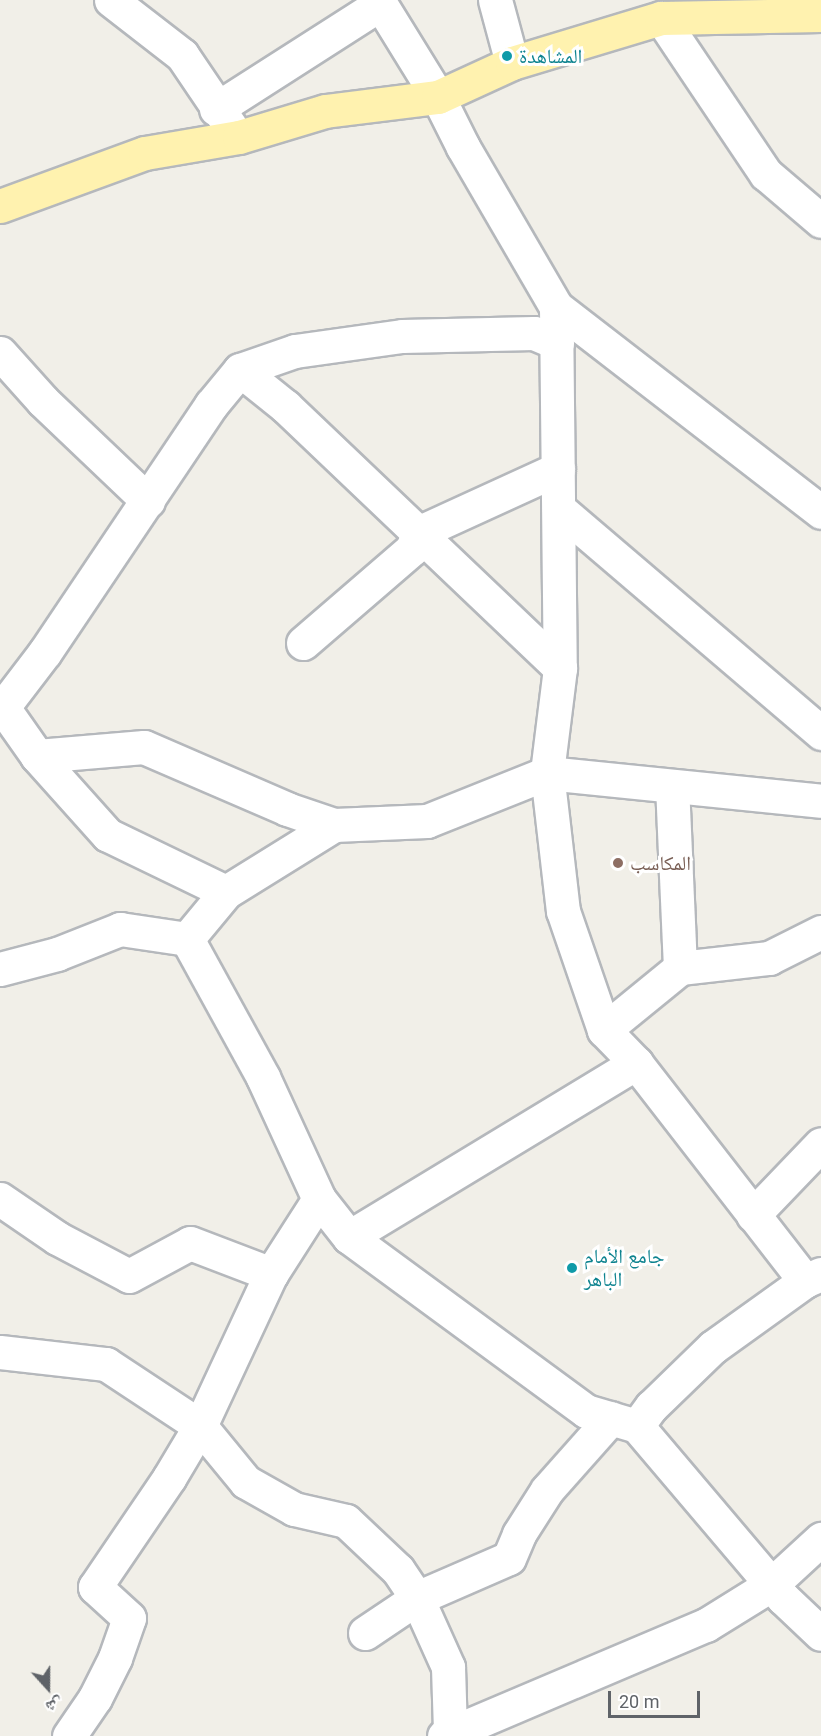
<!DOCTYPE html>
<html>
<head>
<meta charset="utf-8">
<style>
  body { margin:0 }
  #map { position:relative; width:821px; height:1736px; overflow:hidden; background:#f1efe8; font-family:Roboto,"Noto Naskh Arabic",sans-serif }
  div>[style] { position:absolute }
  .roads { filter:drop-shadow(2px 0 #b5b8bc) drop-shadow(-2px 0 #b5b8bc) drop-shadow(0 2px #b5b8bc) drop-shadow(0 -2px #b5b8bc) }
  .minor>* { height:33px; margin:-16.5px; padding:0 16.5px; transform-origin:16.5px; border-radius:16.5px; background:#fff }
  .major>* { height:33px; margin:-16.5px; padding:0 16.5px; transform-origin:16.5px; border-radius:16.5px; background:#fff2af }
  .dots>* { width:16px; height:16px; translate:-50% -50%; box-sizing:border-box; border:3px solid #fff; border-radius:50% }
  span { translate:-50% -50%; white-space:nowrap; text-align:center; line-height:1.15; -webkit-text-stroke:6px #fff; paint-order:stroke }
  .culture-label { font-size:20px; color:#0d838f }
  .left { translate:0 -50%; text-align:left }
  .education-label { font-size:20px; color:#785e54 }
  .north { position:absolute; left:18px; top:1658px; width:60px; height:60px; -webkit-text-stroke:4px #fff; paint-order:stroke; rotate:159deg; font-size:16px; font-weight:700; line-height:24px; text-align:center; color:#5f6368 }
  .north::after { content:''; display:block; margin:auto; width:21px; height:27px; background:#5f6368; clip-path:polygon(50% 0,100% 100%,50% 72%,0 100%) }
  .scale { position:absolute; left:608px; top:1691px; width:92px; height:27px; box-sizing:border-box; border:3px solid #5f6368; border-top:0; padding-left:8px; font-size:18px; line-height:21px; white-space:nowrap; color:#5f6368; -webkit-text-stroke:4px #fff; paint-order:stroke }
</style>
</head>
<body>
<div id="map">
  <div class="roads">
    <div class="minor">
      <i style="left:111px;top:0;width:90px;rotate:37.8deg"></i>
      <i style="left:182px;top:55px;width:86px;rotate:55.9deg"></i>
      <i style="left:378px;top:0;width:114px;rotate:58.3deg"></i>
      <i style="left:438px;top:97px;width:56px;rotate:63.4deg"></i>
      <i style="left:463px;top:147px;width:185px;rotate:59.8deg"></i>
      <i style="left:556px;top:307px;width:361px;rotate:89.4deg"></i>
      <i style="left:560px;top:668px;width:106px;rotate:97.1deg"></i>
      <i style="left:547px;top:773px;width:139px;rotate:83.4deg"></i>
      <i style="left:563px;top:911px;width:126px;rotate:71deg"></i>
      <i style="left:604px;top:1030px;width:46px;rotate:45.9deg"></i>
      <i style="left:636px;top:1063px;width:276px;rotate:52.2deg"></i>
      <i style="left:495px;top:0;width:65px;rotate:74.9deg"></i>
      <i style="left:661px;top:18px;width:188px;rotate:56.1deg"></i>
      <i style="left:766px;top:174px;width:72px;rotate:40.5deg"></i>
      <i style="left:216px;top:109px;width:195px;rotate:-32.6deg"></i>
      <i style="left:556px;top:307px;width:335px;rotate:37.7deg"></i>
      <i style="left:0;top:353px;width:64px;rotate:48.1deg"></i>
      <i style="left:43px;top:401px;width:145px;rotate:43.6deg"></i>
      <i style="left:240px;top:370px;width:58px;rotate:38.7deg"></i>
      <i style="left:285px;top:406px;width:380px;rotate:43.6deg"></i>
      <i style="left:559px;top:509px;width:345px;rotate:40.5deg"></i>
      <i style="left:303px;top:643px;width:144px;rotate:-40.8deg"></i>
      <i style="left:412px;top:549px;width:17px;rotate:-69deg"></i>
      <i style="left:418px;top:533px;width:154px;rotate:-24.6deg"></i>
      <i style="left:4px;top:709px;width:57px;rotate:54.9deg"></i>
      <i style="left:37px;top:756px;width:106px;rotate:48.1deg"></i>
      <i style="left:108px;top:835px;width:131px;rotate:25.8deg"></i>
      <i style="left:0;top:711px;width:74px;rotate:-52.7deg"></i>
      <i style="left:45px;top:652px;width:298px;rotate:-56.1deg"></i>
      <i style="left:211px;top:405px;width:45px;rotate:-50.4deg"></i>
      <i style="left:240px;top:370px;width:58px;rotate:-19.1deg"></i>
      <i style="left:295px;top:351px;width:108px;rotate:-8deg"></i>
      <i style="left:402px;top:336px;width:132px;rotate:-1.3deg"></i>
      <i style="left:534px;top:333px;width:25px;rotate:23deg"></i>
      <i style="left:37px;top:756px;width:107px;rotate:-4.8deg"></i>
      <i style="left:144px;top:747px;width:156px;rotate:23.4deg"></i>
      <i style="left:287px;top:809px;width:50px;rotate:18.8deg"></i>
      <i style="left:680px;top:968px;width:90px;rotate:-6.4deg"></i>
      <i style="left:769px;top:958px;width:58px;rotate:-26.6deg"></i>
      <i style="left:0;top:969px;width:59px;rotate:-14.7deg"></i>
      <i style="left:57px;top:954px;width:68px;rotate:-21.6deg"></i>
      <i style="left:120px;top:929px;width:68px;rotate:8.5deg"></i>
      <i style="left:187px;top:939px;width:61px;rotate:-50.3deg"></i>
      <i style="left:226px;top:892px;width:127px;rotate:-31.8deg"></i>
      <i style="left:334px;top:825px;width:93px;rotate:-2.5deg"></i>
      <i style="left:427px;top:821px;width:129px;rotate:-21.8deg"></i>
      <i style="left:547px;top:773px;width:275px;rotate:5.8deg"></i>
      <i style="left:604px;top:1030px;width:98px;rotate:-39.2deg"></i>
      <i style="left:680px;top:968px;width:182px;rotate:-92.5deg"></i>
      <i style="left:0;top:1199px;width:69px;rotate:34.4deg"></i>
      <i style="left:57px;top:1238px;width:81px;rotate:27.8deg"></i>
      <i style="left:129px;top:1276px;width:69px;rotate:-28.4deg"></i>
      <i style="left:190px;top:1243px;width:87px;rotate:20.9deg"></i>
      <i style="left:319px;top:1199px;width:48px;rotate:51.7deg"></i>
      <i style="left:349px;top:1237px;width:294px;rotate:36.3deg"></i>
      <i style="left:586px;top:1411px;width:53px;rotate:16.4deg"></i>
      <i style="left:637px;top:1426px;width:226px;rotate:49.7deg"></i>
      <i style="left:783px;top:1598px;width:52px;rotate:43.5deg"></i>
      <i style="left:753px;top:1215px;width:98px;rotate:-46.2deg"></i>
      <i style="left:349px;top:1237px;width:336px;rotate:-31.2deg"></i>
      <i style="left:0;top:1352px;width:107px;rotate:6.5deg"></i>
      <i style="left:106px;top:1364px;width:113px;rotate:33.4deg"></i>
      <i style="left:200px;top:1426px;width:72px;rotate:50.6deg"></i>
      <i style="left:246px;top:1482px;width:55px;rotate:29.4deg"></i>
      <i style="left:294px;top:1509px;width:53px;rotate:13deg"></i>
      <i style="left:346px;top:1521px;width:71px;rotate:43.3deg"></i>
      <i style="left:398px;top:1570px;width:34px;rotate:56deg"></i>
      <i style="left:417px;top:1598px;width:76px;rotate:65.8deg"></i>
      <i style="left:448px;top:1667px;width:65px;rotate:88.2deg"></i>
      <i style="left:637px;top:1426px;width:24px;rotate:-54deg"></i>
      <i style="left:651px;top:1407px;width:86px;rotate:-44.1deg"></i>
      <i style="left:713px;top:1347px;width:113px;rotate:-35.7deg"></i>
      <i style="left:805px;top:1281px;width:17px;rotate:-24deg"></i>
      <i style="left:365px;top:1633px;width:63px;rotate:-33.9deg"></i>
      <i style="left:417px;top:1598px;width:100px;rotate:-23.5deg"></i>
      <i style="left:509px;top:1558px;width:26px;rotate:-67deg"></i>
      <i style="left:519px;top:1534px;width:52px;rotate:-57.5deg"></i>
      <i style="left:547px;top:1490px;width:96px;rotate:-48.4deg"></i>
      <i style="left:69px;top:1736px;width:46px;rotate:-55.6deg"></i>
      <i style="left:95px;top:1698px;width:45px;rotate:-63.4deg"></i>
      <i style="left:115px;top:1658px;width:42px;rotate:-70.7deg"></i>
      <i style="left:129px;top:1618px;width:46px;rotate:-137.6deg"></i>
      <i style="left:95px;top:1587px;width:132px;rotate:-55.8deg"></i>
      <i style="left:169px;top:1478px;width:61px;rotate:-59.2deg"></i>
      <i style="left:200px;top:1426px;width:168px;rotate:-65deg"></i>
      <i style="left:271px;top:1274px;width:89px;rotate:-57.4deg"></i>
      <i style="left:319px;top:1199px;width:134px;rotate:-114.7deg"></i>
      <i style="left:263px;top:1077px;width:158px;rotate:-118.8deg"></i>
      <i style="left:444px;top:1736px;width:285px;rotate:-23deg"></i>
      <i style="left:706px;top:1625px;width:78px;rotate:-31.8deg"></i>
      <i style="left:772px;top:1584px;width:67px;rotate:-42.6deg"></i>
    </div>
    <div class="major">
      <i style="left:0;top:206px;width:154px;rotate:-20.1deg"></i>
      <i style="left:145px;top:153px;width:95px;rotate:-9.7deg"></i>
      <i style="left:239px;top:137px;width:90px;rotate:-16.8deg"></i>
      <i style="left:325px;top:111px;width:114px;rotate:-7.1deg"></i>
      <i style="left:438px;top:97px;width:81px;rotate:-24.7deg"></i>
      <i style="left:512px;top:63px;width:156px;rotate:-16.8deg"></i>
      <i style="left:661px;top:18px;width:160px;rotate:-1.1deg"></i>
    </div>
  </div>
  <div class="dots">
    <i style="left:507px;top:56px;background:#0f9aa8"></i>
    <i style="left:618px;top:863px;background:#8d6e63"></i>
    <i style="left:572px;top:1268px;background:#0f9aa8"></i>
  </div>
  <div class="culture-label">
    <span class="left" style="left:519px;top:56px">المشاهدة</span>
    <span class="left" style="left:584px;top:1268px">جامع الأمام<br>الباهر</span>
  </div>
  <div class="education-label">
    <span class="left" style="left:630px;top:863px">المكاسب</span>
  </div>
  <div class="north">ش</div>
  <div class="scale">20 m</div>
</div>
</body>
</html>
